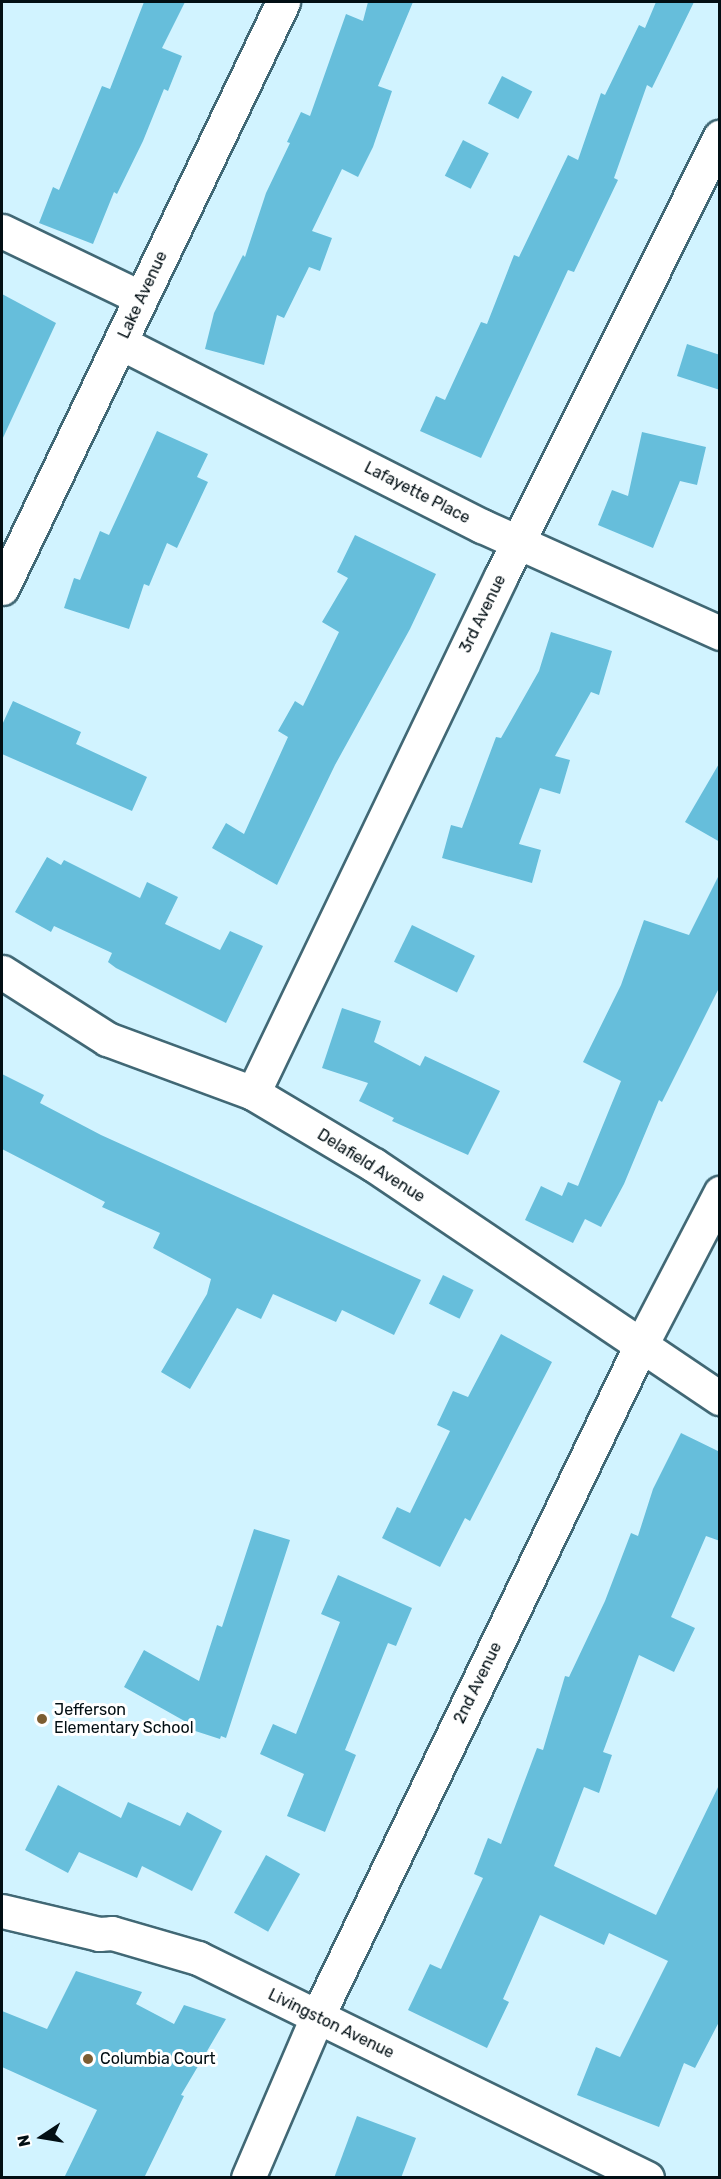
<!DOCTYPE html>
<html>
<head>
<meta charset="utf-8">
<style>
  body { margin:0 }
  #map { position:relative; width:721px; height:2179px; overflow:hidden; background:#d1f3ff; font-family:Rubik,sans-serif }
  div>[style] { position:absolute }
  .building>* { inset:0; background:#66bedb; transform-origin:0 0 }
  .roads { filter:drop-shadow(2px 0 #416875) drop-shadow(-2px 0 #416875) drop-shadow(0 2px #416875) drop-shadow(0 -2px #416875) }
  .minor>* { height:33px; margin:-16.5px; padding:0 16.5px; transform-origin:16.5px; border-radius:16.5px; background:#fff }
  .dots>* { width:16px; height:16px; translate:-50% -50%; box-sizing:border-box; border:3px solid #fff; border-radius:50% }
  span { translate:-50% -50%; white-space:nowrap; text-align:center; line-height:1.15; -webkit-text-stroke:6px #fff; paint-order:stroke }
  .street-label { font-size:16px; color:#020f14 }
  .poi-label { font-size:16px; color:#020f14 }
  .left { translate:0 -50%; text-align:left }
  .frame { position:absolute; inset:0; border:3px solid #020f14; pointer-events:none }
  .north { position:absolute; left:12px; top:2107px; width:60px; height:60px; -webkit-text-stroke:4px #fff; paint-order:stroke; rotate:258deg; font-size:16px; font-weight:700; line-height:24px; text-align:center; color:#020f14 }
  .north::after { content:''; display:block; margin:auto; width:21px; height:27px; background:#020f14; clip-path:polygon(50% 0,100% 100%,50% 72%,0 100%) }
</style>
</head>
<body>
<div id="map">
  <div class="building">
    <i style="clip-path:polygon(144px 2px,185px 2px,162px 48px,182px 56px,168px 91px,164px 89px,143px 141px,117px 194px,114px 192px,93px 244px,39px 223px,53px 187px,59px 190px,102px 86px,110px 89px)"></i>
    <i style="clip-path:polygon(368px 2px,413px 2px,378px 86px,392px 91px,373px 147px,358px 177px,342px 169px,312px 231px,332px 238px,320px 271px,309px 267px,284px 318px,277px 315px,264px 365px,205px 349px,214px 313px,243px 255px,245px 257px,266px 193px,290px 143px,287px 142px,301px 112px,310px 116px,346px 14px,363px 21px)"></i>
    <i style="clip-path:polygon(656px 2px,694px 2px,652px 88px,647px 85px,614px 178px,618px 180px,574px 272px,568px 270px,481px 458px,420px 431px,436px 396px,445px 400px,481px 322px,487px 324px,514px 255px,519px 257px,568px 155px,578px 160px,601px 93px,605px 95px,639px 25px,645px 28px)"></i>
    <i style="left:502px;top:76px;width:34px;height:31px;rotate:27deg"></i>
    <i style="left:463px;top:140px;width:29px;height:40px;rotate:27deg"></i>
    <i style="clip-path:polygon(2px 294px,56px 323px,2px 440px)"></i>
    <i style="clip-path:polygon(687px 344px,720px 355px,720px 390px,677px 376px)"></i>
    <i style="clip-path:polygon(157px 431px,208px 454px,197px 477px,208px 482px,177px 548px,167px 543px,149px 586px,144px 584px,129px 629px,64px 608px,74px 578px,80px 580px,100px 531px,109px 535px)"></i>
    <i style="clip-path:polygon(642px 432px,706px 447px,697px 485px,680px 481px,653px 548px,598px 525px,612px 490px,628px 496px)"></i>
    <i style="clip-path:polygon(355px 535px,436px 574px,410px 629px,335px 765px,277px 885px,212px 848px,226px 823px,244px 834px,288px 737px,278px 731px,295px 701px,303px 706px,339px 632px,322px 622px,348px 578px,337px 572px)"></i>
    <i style="clip-path:polygon(551px 632px,612px 651px,599px 695px,591px 692px,555px 756px,570px 760px,560px 794px,540px 788px,519px 844px,541px 850px,532px 883px,442px 858px,451px 825px,462px 828px,496px 737px,501px 738px,539px 671px)"></i>
    <i style="clip-path:polygon(13px 701px,81px 732px,76px 744px,147px 777px,132px 811px,2px 754px,2px 725px)"></i>
    <i style="clip-path:polygon(720px 762px,720px 842px,685px 822px)"></i>
    <i style="clip-path:polygon(47px 857px,61px 865px,64px 860px,140px 898px,147px 882px,178px 897px,165px 924px,220px 950px,230px 931px,263px 946px,226px 1023px,116px 968px,108px 962px,112px 953px,54px 926px,51px 932px,15px 912px)"></i>
    <i style="clip-path:polygon(720px 873px,720px 986px,662px 1102px,659px 1100px,624px 1184px,601px 1227px,585px 1219px,573px 1243px,525px 1220px,541px 1186px,562px 1196px,568px 1182px,578px 1186px,621px 1081px,583px 1062px,621px 985px,644px 920px,689px 935px)"></i>
    <i style="left:412px;top:925px;width:70px;height:41px;rotate:26deg"></i>
    <i style="clip-path:polygon(342px 1008px,381px 1021px,374px 1042px,420px 1066px,425px 1056px,500px 1091px,468px 1155px,392px 1121px,394px 1118px,359px 1101px,368px 1083px,322px 1068px)"></i>
    <i style="clip-path:polygon(2px 1074px,44px 1095px,40px 1103px,101px 1135px,421px 1280px,394px 1335px,342px 1310px,336px 1322px,273px 1294px,261px 1319px,237px 1308px,190px 1389px,161px 1372px,207px 1294px,211px 1279px,153px 1248px,160px 1233px,102px 1207px,105px 1202px,2px 1149px)"></i>
    <i style="left:443px;top:1275px;width:34px;height:32px;rotate:26deg"></i>
    <i style="clip-path:polygon(501px 1334px,552px 1362px,470px 1521px,465px 1518px,440px 1567px,382px 1538px,397px 1507px,410px 1513px,450px 1431px,437px 1425px,453px 1391px,468px 1397px)"></i>
    <i style="clip-path:polygon(681px 1433px,720px 1452px,720px 1541px,706px 1536px,671px 1617px,695px 1628px,674px 1672px,639px 1655px,603px 1752px,612px 1755px,599px 1793px,584px 1787px,554px 1866px,656px 1915px,720px 1783px,720px 2020px,695px 2068px,684px 2063px,659px 2127px,577px 2095px,596px 2047px,620px 2057px,668px 1961px,609px 1933px,604px 1945px,540px 1915px,503px 1999px,509px 2002px,487px 2048px,408px 2010px,430px 1964px,441px 1969px,483px 1878px,474px 1874px,488px 1838px,501px 1844px,537px 1748px,543px 1750px,565px 1676px,569px 1677px,605px 1601px,631px 1533px,638px 1536px,653px 1489px)"></i>
    <i style="clip-path:polygon(254px 1529px,290px 1540px,226px 1738px,221px 1736px,220px 1739px,186px 1728px,188px 1723px,124px 1687px,144px 1650px,199px 1681px,217px 1625px,222px 1627px)"></i>
    <i style="clip-path:polygon(338px 1575px,412px 1608px,396px 1646px,388px 1643px,345px 1750px,356px 1755px,325px 1832px,287px 1816px,304px 1774px,260px 1754px,273px 1724px,296px 1734px,340px 1622px,321px 1614px)"></i>
    <i style="clip-path:polygon(58px 1785px,121px 1818px,128px 1802px,180px 1826px,187px 1812px,222px 1831px,192px 1891px,142px 1866px,137px 1878px,79px 1852px,68px 1873px,25px 1850px)"></i>
    <i style="left:266px;top:1855px;width:39px;height:66px;rotate:29deg"></i>
    <i style="clip-path:polygon(76px 1971px,142px 1992px,136px 2004px,174px 2024px,184px 2005px,226px 2019px,181px 2095px,184px 2096px,144px 2178px,64px 2178px,97px 2110px,2px 2067px,2px 2011px,47px 2029px)"></i>
    <i style="clip-path:polygon(357px 2116px,416px 2138px,401px 2178px,334px 2178px)"></i>
  </div>
  <div class="roads">
    <div class="minor">
      <i style="left:2px;top:231px;width:154px;rotate:25.7deg"></i>
      <i style="left:121px;top:343px;width:405px;rotate:26.9deg"></i>
      <i style="left:482px;top:526px;width:261px;rotate:24.2deg"></i>
      <i style="left:2px;top:588px;width:650px;rotate:-64.38deg"></i>
      <i style="left:2px;top:972px;width:125px;rotate:32.5deg"></i>
      <i style="left:107px;top:1039px;width:156px;rotate:20.3deg"></i>
      <i style="left:253px;top:1093px;width:141px;rotate:30.8deg"></i>
      <i style="left:374px;top:1165px;width:417px;rotate:34deg"></i>
      <i style="left:253px;top:1093px;width:573px;rotate:-64.37deg"></i>
      <i style="left:501px;top:576px;width:491px;rotate:-63.5deg"></i>
      <i style="left:2px;top:1911px;width:100px;rotate:13.3deg"></i>
      <i style="left:99px;top:1934px;width:13px;rotate:-4deg"></i>
      <i style="left:112px;top:1933px;width:90px;rotate:16.2deg"></i>
      <i style="left:198px;top:1958px;width:500px;rotate:26.1deg"></i>
      <i style="left:248px;top:2178px;width:175px;rotate:-66.8deg"></i>
      <i style="left:317px;top:2017px;width:744px;rotate:-64.26deg"></i>
      <i style="left:640px;top:1347px;width:174px;rotate:-62.5deg"></i>
    </div>
  </div>
  <div class="dots">
    <i style="left:42px;top:1719px;background:#7c5d32"></i>
    <i style="left:88px;top:2059px;background:#7c5d32"></i>
  </div>
  <div class="street-label">
    <span style="left:143px;top:295px;rotate:-65deg">Lake Avenue</span>
    <span style="left:417px;top:493px;rotate:27deg">Lafayette Place</span>
    <span style="left:483px;top:614px;rotate:-64deg">3rd Avenue</span>
    <span style="left:371px;top:1166px;rotate:32deg">Delafield Avenue</span>
    <span style="left:478px;top:1683px;rotate:-64deg">2nd Avenue</span>
    <span style="left:331px;top:2024px;rotate:26deg">Livingston Avenue</span>
  </div>
  <div class="poi-label">
    <span class="left" style="left:54px;top:1719px">Jefferson<br>Elementary School</span>
    <span class="left" style="left:100px;top:2059px">Columbia Court</span>
  </div>
  <div class="frame"></div>
  <div class="north">N</div>
</div>
</body>
</html>
